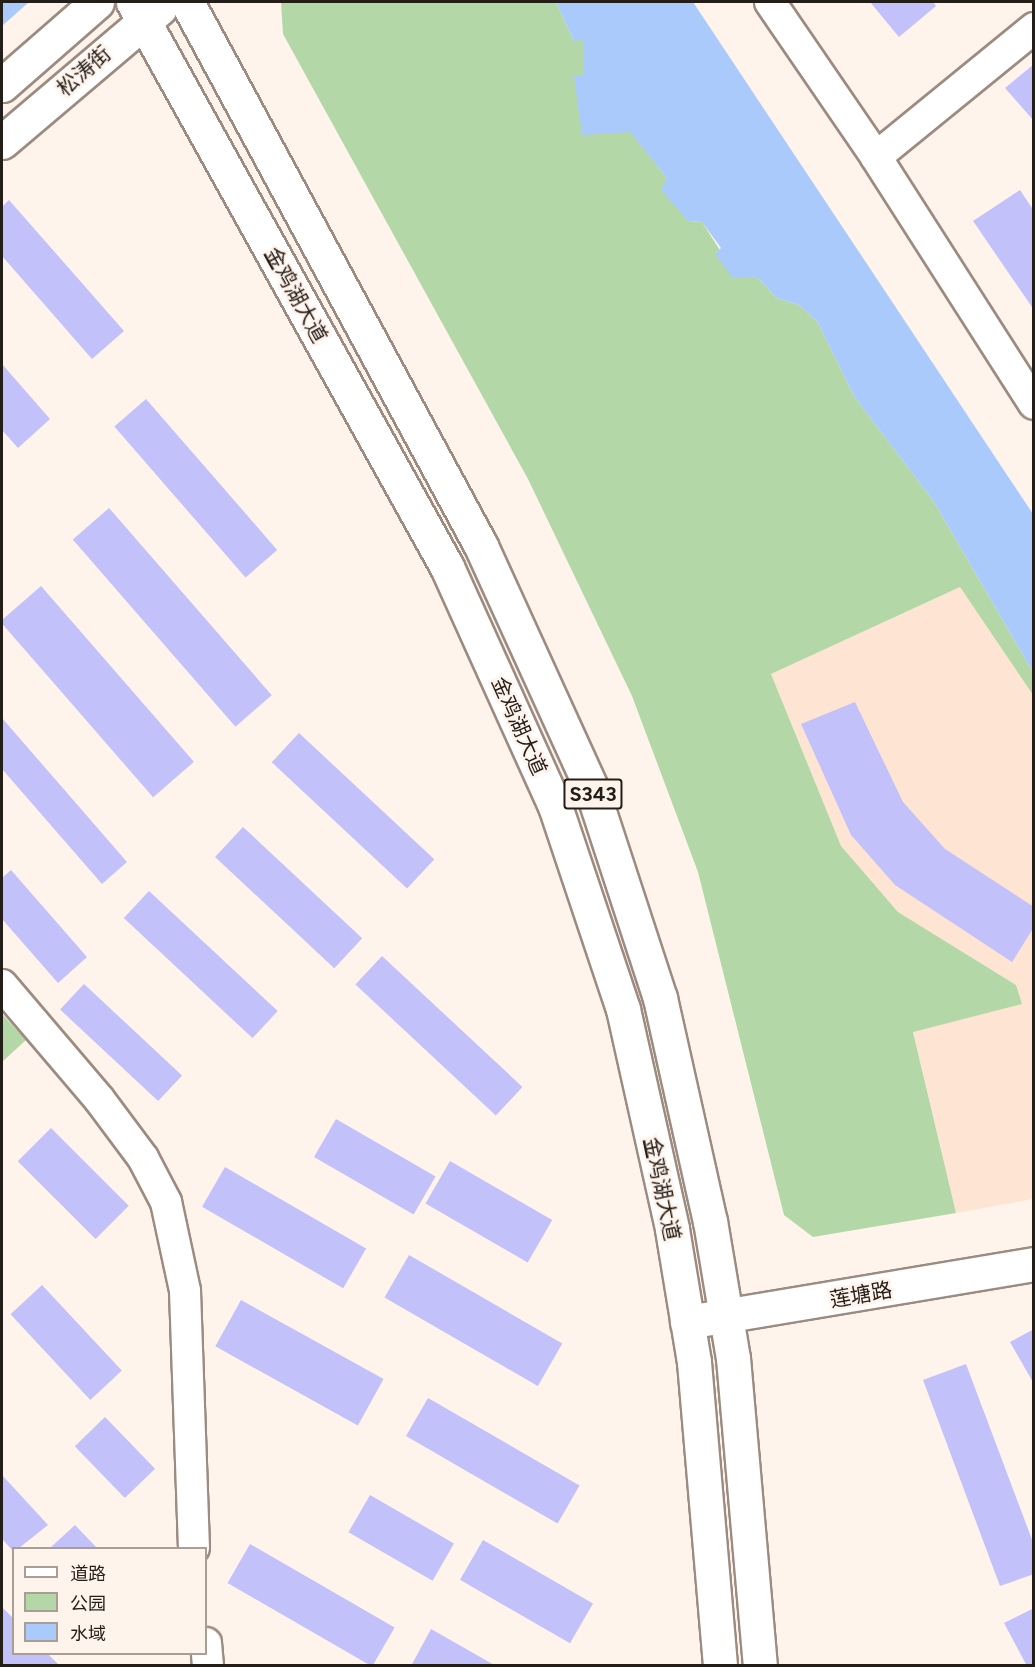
<!DOCTYPE html>
<html>
<head>
<meta charset="utf-8">
<style>
  body { margin:0 }
  #map { position:relative; width:1035px; height:1667px; overflow:hidden; background:#fff4ec; font-family:Figtree,"Noto Sans SC",sans-serif }
  div>[style] { position:absolute }
  .built>* { inset:0; background:#fee5d3 }
  .green>* { inset:0; background:#b3d7a7 }
  .water>* { inset:0; background:#aacafb }
  .building>* { inset:0; background:#c2c1f9; transform-origin:0 0 }
  .roads { filter:drop-shadow(2px 0 #9c8b80) drop-shadow(-2px 0 #9c8b80) drop-shadow(0 2px #9c8b80) drop-shadow(0 -2px #9c8b80) }
  .minor>* { height:30px; margin:-15px; padding:0 15px; transform-origin:15px; border-radius:15px; background:#fff }
  .tertiary>* { height:33px; margin:-16.5px; padding:0 16.5px; transform-origin:16.5px; border-radius:16.5px; background:#fff }
  .primary>* { height:33px; margin:-16.5px; padding:0 16.5px; transform-origin:16.5px; border-radius:16.5px; background:#fff }
  span { translate:-50% -50%; white-space:nowrap; text-align:center; line-height:1.15; -webkit-text-stroke:5px #fff4ec; paint-order:stroke }
  .shield-label span { padding:2px 4px; background:#fff4ec; border:2px solid; border-radius:4px; -webkit-text-stroke-width:0 }
  .shield-label { font-size:20px; color:#241e19; font-weight:700 }
  .street-label { font-size:21px; color:#241e19 }
  .frame { position:absolute; inset:0; border:3px solid #241e19; pointer-events:none }
  .legend { position:absolute; left:12px; top:1547px; width:195px; height:108px; box-sizing:border-box; background:#fff4ec; border:2px solid #a79e98; margin:0; padding:8px 10px; list-style:none; font-size:18px; color:#241e19 }
  .legend li { display:flex; align-items:center; gap:12px; height:30px }
  .legend b { width:30px; border:2px solid #a79e98 }
</style>
</head>
<body>
<div id="map">
  <div class="built">
    <i style="clip-path:polygon(960px 587px,1033px 695px,1033px 1199px,956px 1213px,913px 1031px,1021px 1004px,1016px 985px,898px 912px,841px 846px,771px 674px)"></i>
  </div>
  <div class="green">
    <i style="clip-path:polygon(281px 2px,556px 2px,574px 41px,584px 39px,584px 76px,575px 76px,630px 131px,667px 178px,688px 221px,702px 222px,736px 275px,758px 278px,777px 298px,799px 305px,817px 321px,854px 396px,934px 502px,1033px 672px,1033px 695px,960px 587px,771px 674px,841px 846px,898px 912px,1016px 985px,1022px 1004px,913px 1032px,956px 1213px,813px 1237px,784px 1215px,698px 872px,632px 696px,528px 479px,283px 34px)"></i>
    <i style="clip-path:polygon(2px 1014px,26px 1040px,2px 1062px)"></i>
  </div>
  <div class="water">
    <i style="clip-path:polygon(2px 2px,29px 2px,2px 26px)"></i>
    <i style="clip-path:polygon(556px 2px,693px 2px,1033px 514px,1033px 672px,934px 502px,854px 396px,817px 321px,799px 305px,777px 298px,758px 278px,732px 277px,715px 254px,721px 248px,702px 222px,688px 221px,661px 190px,667px 178px,630px 132px,582px 135px,574px 76px,584px 76px,584px 40px,574px 41px)"></i>
  </div>
  <div class="building">
    <i style="clip-path:polygon(870px 2px,933px 2px,936px 6px,899px 37px)"></i>
    <i style="clip-path:polygon(1034px 64px,1034px 121px,1005px 88px)"></i>
    <i style="clip-path:polygon(1020px 190px,1034px 211px,1034px 310px,973px 221px)"></i>
    <i style="clip-path:polygon(9px 200px,124px 331px,92px 359px,2px 256px,2px 207px)"></i>
    <i style="clip-path:polygon(2px 364px,50px 419px,18px 448px,2px 430px)"></i>
    <i style="left:146px;top:399px;width:200px;height:42px;rotate:49deg"></i>
    <i style="left:109px;top:508px;width:248px;height:48px;rotate:49deg"></i>
    <i style="left:41px;top:586px;width:233px;height:54px;rotate:49deg"></i>
    <i style="clip-path:polygon(855px 702px,903px 802px,945px 849px,1034px 907px,1034px 927px,1012px 962px,895px 885px,851px 835px,801px 724px)"></i>
    <i style="clip-path:polygon(2px 718px,127px 862px,102px 884px,2px 769px)"></i>
    <i style="left:299px;top:733px;width:185px;height:40px;rotate:43deg"></i>
    <i style="left:243px;top:827px;width:163px;height:41px;rotate:43deg"></i>
    <i style="clip-path:polygon(11px 870px,87px 957px,58px 983px,2px 919px,2px 878px)"></i>
    <i style="left:149px;top:891px;width:176px;height:37px;rotate:43deg"></i>
    <i style="left:382px;top:956px;width:192px;height:39px;rotate:43deg"></i>
    <i style="left:84px;top:984px;width:134px;height:35px;rotate:43deg"></i>
    <i style="left:336px;top:1119px;width:115px;height:44px;rotate:30deg"></i>
    <i style="left:51px;top:1128px;width:110px;height:47px;rotate:45deg"></i>
    <i style="left:450px;top:1161px;width:118px;height:49px;rotate:30deg"></i>
    <i style="left:225px;top:1167px;width:163px;height:46px;rotate:30deg"></i>
    <i style="left:409px;top:1255px;width:177px;height:49px;rotate:30deg"></i>
    <i style="left:42px;top:1285px;width:117px;height:43px;rotate:47deg"></i>
    <i style="left:241px;top:1300px;width:163px;height:53px;rotate:29deg"></i>
    <i style="clip-path:polygon(1034px 1329px,1034px 1384px,1010px 1342px)"></i>
    <i style="clip-path:polygon(966px 1364px,1034px 1545px,1034px 1574px,1000px 1586px,923px 1380px)"></i>
    <i style="left:428px;top:1398px;width:175px;height:44px;rotate:30deg"></i>
    <i style="left:105px;top:1417px;width:72px;height:42px;rotate:46deg"></i>
    <i style="clip-path:polygon(2px 1475px,48px 1525px,14px 1552px,2px 1539px)"></i>
    <i style="left:370px;top:1495px;width:97px;height:43px;rotate:30deg"></i>
    <i style="clip-path:polygon(75px 1525px,97px 1548px,50px 1548px)"></i>
    <i style="left:483px;top:1540px;width:127px;height:46px;rotate:30deg"></i>
    <i style="left:250px;top:1544px;width:167px;height:45px;rotate:30deg"></i>
    <i style="clip-path:polygon(2px 1607px,14px 1619px,14px 1654px,48px 1654px,60px 1666px,2px 1666px)"></i>
    <i style="clip-path:polygon(1034px 1608px,1034px 1666px,1027px 1666px,1004px 1623px)"></i>
    <i style="clip-path:polygon(431px 1629px,496px 1666px,411px 1666px)"></i>
  </div>
  <div class="roads">
    <div class="minor">
      <i style="left:770px;top:2px;width:188px;rotate:55.6deg"></i>
      <i style="left:876px;top:157px;width:204px;rotate:-39.2deg"></i>
      <i style="left:876px;top:157px;width:293px;rotate:57.4deg"></i>
      <i style="left:2px;top:985px;width:150px;rotate:49.6deg"></i>
      <i style="left:99px;top:1099px;width:74px;rotate:53.3deg"></i>
      <i style="left:143px;top:1158px;width:50px;rotate:62.4deg"></i>
      <i style="left:166px;top:1202px;width:91px;rotate:77.9deg"></i>
      <i style="left:185px;top:1291px;width:257px;rotate:88deg"></i>
      <i style="left:206px;top:1643px;width:23px;rotate:85deg"></i>
    </div>
    <div class="tertiary">
      <i style="left:687px;top:1322px;width:352px;rotate:-9.5deg"></i>
    </div>
    <div class="primary">
      <i style="left:133px;top:2px;width:646px;rotate:60.94deg"></i>
      <i style="left:447px;top:567px;width:262px;rotate:65.7deg"></i>
      <i style="left:555px;top:806px;width:214px;rotate:71.5deg"></i>
      <i style="left:623px;top:1009px;width:225px;rotate:77.4deg"></i>
      <i style="left:672px;top:1229px;width:135px;rotate:80.6deg"></i>
      <i style="left:694px;top:1362px;width:305px;rotate:85.1deg"></i>
      <i style="left:187px;top:2px;width:618px;rotate:61.61deg"></i>
      <i style="left:481px;top:546px;width:268px;rotate:65.5deg"></i>
      <i style="left:592px;top:790px;width:219px;rotate:71.9deg"></i>
      <i style="left:660px;top:998px;width:229px;rotate:77.4deg"></i>
      <i style="left:710px;top:1221px;width:139px;rotate:80.5deg"></i>
      <i style="left:733px;top:1358px;width:309px;rotate:85deg"></i>
      <i style="left:2px;top:85px;width:126px;rotate:-41.1deg"></i>
      <i style="left:2px;top:142px;width:207px;rotate:-40.3deg"></i>
    </div>
  </div>
  <div class="shield-label">
    <span style="left:593px;top:794px">S343</span>
  </div>
  <div class="street-label">
    <span style="left:84px;top:71px;rotate:-41deg">松涛街</span>
    <span style="left:296px;top:295px;rotate:61deg">金鸡湖大道</span>
    <span style="left:519px;top:726px;rotate:66deg">金鸡湖大道</span>
    <span style="left:662px;top:1189px;rotate:78deg">金鸡湖大道</span>
    <span style="left:861px;top:1295px;rotate:-10deg">莲塘路</span>
  </div>
  <div class="frame"></div>
  <ul class="legend">
  <li><b style="height:8px;background:#fff"></b>道路</li>
  <li><b style="height:16px;background:#b3d7a7"></b>公园</li>
  <li><b style="height:16px;background:#aacafb"></b>水域</li>
  </ul>
</div>
</body>
</html>
